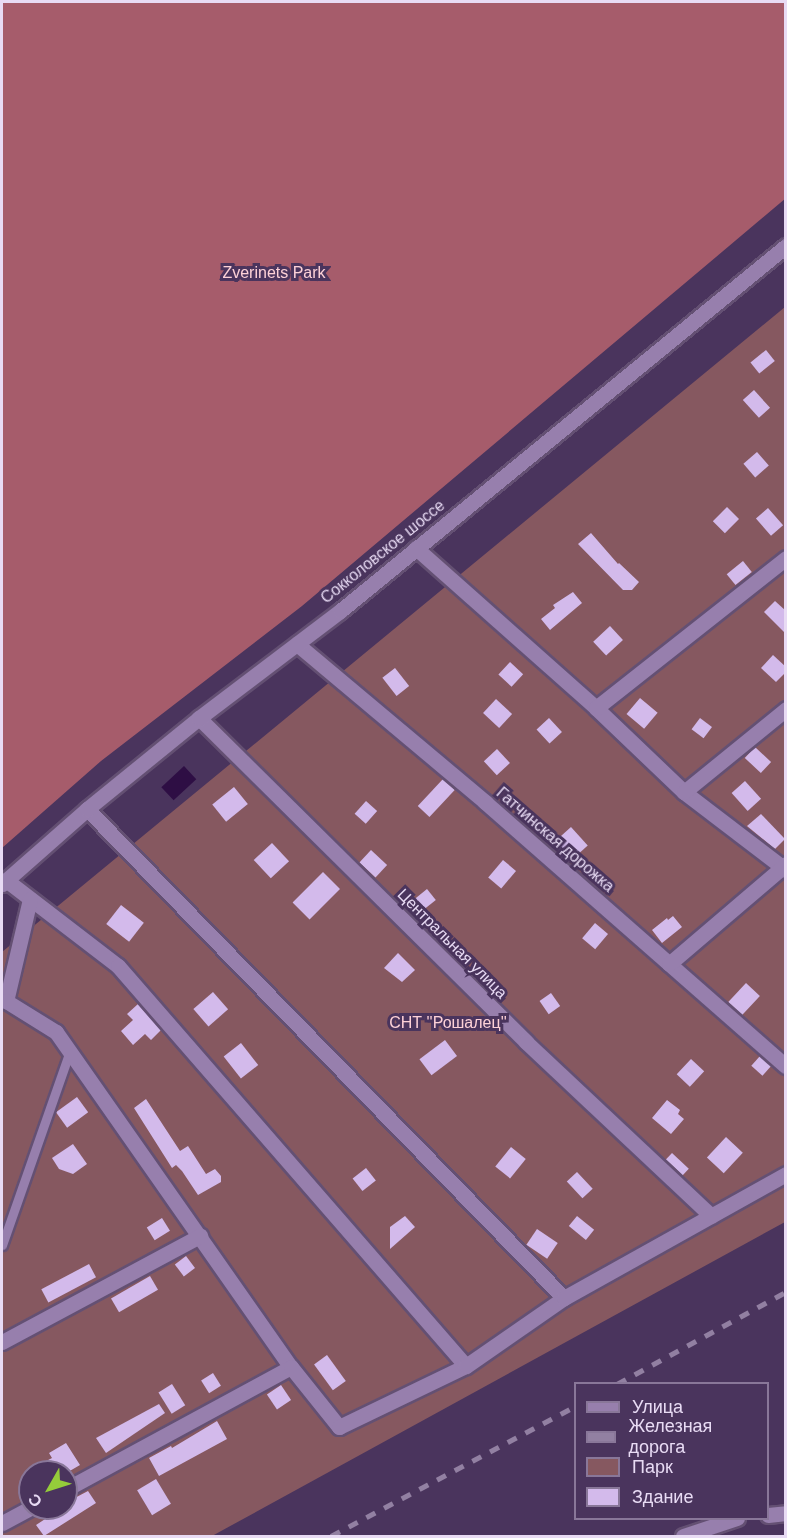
<!DOCTYPE html>
<html>
<head>
<meta charset="utf-8">
<style>
  body { margin:0 }
  #map { position:relative; width:787px; height:1538px; overflow:hidden; background:#4a345d; font-family:Arial,sans-serif }
  div>[style] { position:absolute }
  .green>* { inset:0; background:#865860 }
  .forest>* { inset:0; background:#a65c6b }
  .water>* { inset:0; background:#2e0e44; transform-origin:0 0 }
  .building>* { inset:0; background:#d3baeb; transform-origin:0 0 }
  .roads { filter:drop-shadow(2px 0 #645073) drop-shadow(-2px 0 #645073) drop-shadow(0 2px #645073) drop-shadow(0 -2px #645073) }
  .lane>* { height:9px; margin:-4.5px; padding:0 4.5px; transform-origin:4.5px; border-radius:4.5px; background:#977fad }
  .street>* { height:15px; margin:-7.5px; padding:0 7.5px; transform-origin:7.5px; border-radius:7.5px; background:#977fad }
  .secondary>* { height:15px; margin:-7.5px; padding:0 7.5px; transform-origin:7.5px; border-radius:7.5px; background:#977fad }
  .rail>* { height:4.5px; margin-top:-2.25px; transform-origin:0; background:repeating-linear-gradient(90deg,#9280a2 0 10px,transparent 0 20px) }
  span { translate:-50% -50%; white-space:nowrap; text-align:center; line-height:1.15; -webkit-text-stroke:6px #4a345d; paint-order:stroke }
  .park-label { font-size:16px; color:#fdd1d7 }
  .street-label { font-size:16px; color:#e8dbf4 }
  .frame { position:absolute; inset:0; border:3px solid #e8dbf4; pointer-events:none }
  .legend { position:absolute; left:574px; top:1382px; width:195px; height:138px; box-sizing:border-box; background:#4a345d; border:2px solid #897799; margin:0; padding:8px 10px; list-style:none; font-size:18px; color:#e8dbf4 }
  .legend li { display:flex; align-items:center; gap:12px; height:30px }
  .legend b { width:30px; border:2px solid #897799 }
  .north { position:absolute; left:18px; top:1460px; width:60px; height:60px; box-sizing:border-box; background:#4a345d; border:2px solid #897799; border-radius:50%; rotate:231deg; font-size:16px; font-weight:700; line-height:24px; text-align:center; color:#e8dbf4 }
  .north::after { content:''; display:block; margin:auto; width:21px; height:27px; background:#95cc3a; clip-path:polygon(50% 0,100% 100%,50% 72%,0 100%) }
</style>
</head>
<body>
<div id="map">
  <div class="green">
    <i style="clip-path:polygon(evenodd,785px 307px,785px 1222px,212px 1536px,2px 1536px,2px 952px,785px 307px,30px 1472px,66px 1472px,66px 1508px,30px 1508px,30px 1472px)"></i>
  </div>
  <div class="forest">
    <i style="clip-path:polygon(2px 2px,785px 2px,786px 198px,302px 606px,101px 761px,2px 848px)"></i>
  </div>
  <div class="water">
    <i style="left:184px;top:766px;width:18px;height:31px;rotate:47deg"></i>
  </div>
  <div class="building">
    <i style="left:766px;top:350px;width:14px;height:20px;rotate:51deg"></i>
    <i style="left:754px;top:390px;width:24px;height:15px;rotate:48deg"></i>
    <i style="left:757px;top:452px;width:18px;height:18px;rotate:49deg"></i>
    <i style="left:727px;top:507px;width:17px;height:20px;rotate:45deg"></i>
    <i style="left:768px;top:508px;width:23px;height:16px;rotate:49deg"></i>
    <i style="clip-path:polygon(591px 533px,618px 564px,619px 563px,639px 582px,632px 590px,623px 590px,578px 544px)"></i>
    <i style="left:743px;top:561px;width:14px;height:21px;rotate:51deg"></i>
    <i style="clip-path:polygon(573px 592px,582px 603px,550px 630px,541px 619px,555px 608px,553px 605px)"></i>
    <i style="clip-path:polygon(775px 601px,786px 611px,786px 634px,764px 612px)"></i>
    <i style="left:610px;top:626px;width:19px;height:23px;rotate:47deg"></i>
    <i style="clip-path:polygon(773px 655px,786px 667px,786px 672px,776px 682px,761px 668px)"></i>
    <i style="left:510px;top:662px;width:18px;height:17px;rotate:43deg"></i>
    <i style="left:395px;top:668px;width:23px;height:16px;rotate:52deg"></i>
    <i style="left:640px;top:698px;width:23px;height:21px;rotate:40deg"></i>
    <i style="left:496px;top:699px;width:22px;height:19px;rotate:43deg"></i>
    <i style="left:549px;top:718px;width:19px;height:17px;rotate:47deg"></i>
    <i style="left:700px;top:718px;width:15px;height:14px;rotate:37deg"></i>
    <i style="left:755px;top:747px;width:22px;height:15px;rotate:43deg"></i>
    <i style="left:497px;top:749px;width:19px;height:18px;rotate:47deg"></i>
    <i style="left:443px;top:779px;width:16px;height:37px;rotate:43deg"></i>
    <i style="left:745px;top:781px;width:24px;height:18px;rotate:48deg"></i>
    <i style="left:234px;top:787px;width:22px;height:28px;rotate:51deg"></i>
    <i style="left:366px;top:801px;width:15px;height:17px;rotate:42deg"></i>
    <i style="clip-path:polygon(761px 814px,785px 839px,775px 849px,747px 826px)"></i>
    <i style="left:571px;top:827px;width:25px;height:25px;rotate:48deg"></i>
    <i style="left:272px;top:843px;width:25px;height:25px;rotate:47deg"></i>
    <i style="left:371px;top:850px;width:22px;height:17px;rotate:43deg"></i>
    <i style="left:503px;top:860px;width:17px;height:23px;rotate:40deg"></i>
    <i style="left:323px;top:872px;width:24px;height:43px;rotate:45deg"></i>
    <i style="left:427px;top:889px;width:14px;height:21px;rotate:51deg"></i>
    <i style="left:121px;top:905px;width:29px;height:24px;rotate:38deg"></i>
    <i style="clip-path:polygon(673px 916px,682px 927px,662px 943px,652px 930px,667px 918px,668px 920px)"></i>
    <i style="left:595px;top:923px;width:17px;height:20px;rotate:40deg"></i>
    <i style="clip-path:polygon(398px 953px,415px 970px,402px 982px,384px 968px)"></i>
    <i style="left:746px;top:983px;width:19px;height:26px;rotate:43deg"></i>
    <i style="left:213px;top:992px;width:23px;height:26px;rotate:49deg"></i>
    <i style="left:551px;top:993px;width:16px;height:14px;rotate:55deg"></i>
    <i style="clip-path:polygon(138px 1004px,161px 1030px,151px 1040px,145px 1034px,133px 1045px,121px 1031px,133px 1020px,127px 1014px)"></i>
    <i style="left:445px;top:1040px;width:20px;height:32px;rotate:53deg"></i>
    <i style="left:241px;top:1043px;width:28px;height:22px;rotate:52deg"></i>
    <i style="left:760px;top:1056px;width:15px;height:13px;rotate:42deg"></i>
    <i style="left:691px;top:1059px;width:18px;height:21px;rotate:43deg"></i>
    <i style="left:77px;top:1097px;width:19px;height:26px;rotate:54deg"></i>
    <i style="clip-path:polygon(146px 1099px,180px 1151px,188px 1146px,206px 1174px,215px 1169px,221px 1176px,221px 1182px,198px 1195px,182px 1171px,176px 1165px,172px 1168px,134px 1108px)"></i>
    <i style="clip-path:polygon(667px 1100px,680px 1110px,678px 1114px,684px 1119px,671px 1134px,652px 1118px)"></i>
    <i style="left:726px;top:1137px;width:23px;height:28px;rotate:43deg"></i>
    <i style="clip-path:polygon(73px 1144px,87px 1164px,73px 1174px,59px 1169px,52px 1158px)"></i>
    <i style="left:511px;top:1147px;width:19px;height:25px;rotate:39deg"></i>
    <i style="left:672px;top:1153px;width:23px;height:9px;rotate:43deg"></i>
    <i style="left:366px;top:1168px;width:16px;height:17px;rotate:52deg"></i>
    <i style="left:577px;top:1172px;width:23px;height:14px;rotate:47deg"></i>
    <i style="clip-path:polygon(405px 1216px,415px 1227px,390px 1249px,390px 1227px)"></i>
    <i style="left:577px;top:1216px;width:22px;height:13px;rotate:39deg"></i>
    <i style="left:162px;top:1218px;width:15px;height:18px;rotate:58deg"></i>
    <i style="left:537px;top:1229px;width:25px;height:19px;rotate:34deg"></i>
    <i style="left:186px;top:1256px;width:15px;height:14px;rotate:53deg"></i>
    <i style="left:89px;top:1264px;width:15px;height:54px;rotate:62deg"></i>
    <i style="left:150px;top:1276px;width:16px;height:45px;rotate:60deg"></i>
    <i style="left:327px;top:1355px;width:32px;height:16px;rotate:54deg"></i>
    <i style="left:213px;top:1373px;width:15px;height:14px;rotate:58deg"></i>
    <i style="left:172px;top:1384px;width:25px;height:16px;rotate:58deg"></i>
    <i style="left:281px;top:1385px;width:18px;height:17px;rotate:56deg"></i>
    <i style="clip-path:polygon(159px 1404px,165px 1413px,106px 1453px,96px 1438px)"></i>
    <i style="clip-path:polygon(217px 1421px,227px 1439px,159px 1476px,149px 1458px,171px 1446px,172px 1448px)"></i>
    <i style="clip-path:polygon(66px 1443px,80px 1465px,68px 1472px,25px 1472px,52px 1458px,49px 1453px)"></i>
    <i style="left:156px;top:1479px;width:29px;height:22px;rotate:59deg"></i>
    <i style="clip-path:polygon(88px 1491px,96px 1503px,44px 1536px,36px 1525px,62px 1508px,66px 1508px,69px 1501px)"></i>
  </div>
  <div class="roads">
    <div class="lane">
      <i style="left:2px;top:1245px;width:206px;rotate:-70.7deg"></i>
    </div>
    <div class="street">
      <i style="left:416px;top:548px;width:241px;rotate:41.6deg"></i>
      <i style="left:596px;top:708px;width:122px;rotate:43.7deg"></i>
      <i style="left:684px;top:792px;width:128px;rotate:37.4deg"></i>
      <i style="left:297px;top:644px;width:246px;rotate:40deg"></i>
      <i style="left:485px;top:802px;width:400px;rotate:41.3deg"></i>
      <i style="left:596px;top:708px;width:242px;rotate:-38.3deg"></i>
      <i style="left:199px;top:718px;width:460px;rotate:44.7deg"></i>
      <i style="left:526px;top:1042px;width:254px;rotate:43.2deg"></i>
      <i style="left:684px;top:792px;width:132px;rotate:-39.1deg"></i>
      <i style="left:87px;top:809px;width:683px;rotate:45.71deg"></i>
      <i style="left:6px;top:880px;width:141px;rotate:37.5deg"></i>
      <i style="left:118px;top:966px;width:530px;rotate:48.98deg"></i>
      <i style="left:30px;top:899px;width:105px;rotate:103.2deg"></i>
      <i style="left:6px;top:1001px;width:59px;rotate:31.8deg"></i>
      <i style="left:56px;top:1032px;width:409px;rotate:55deg"></i>
      <i style="left:291px;top:1367px;width:256px;rotate:151.5deg"></i>
      <i style="left:669px;top:964px;width:154px;rotate:-40.5deg"></i>
      <i style="left:2px;top:1342px;width:225px;rotate:-28.2deg"></i>
      <i style="left:291px;top:1367px;width:77px;rotate:51.3deg"></i>
      <i style="left:339px;top:1427px;width:141px;rotate:-25.7deg"></i>
      <i style="left:466px;top:1366px;width:119px;rotate:-34.8deg"></i>
      <i style="left:564px;top:1298px;width:254px;rotate:-29.2deg"></i>
      <i style="left:768px;top:1515px;width:18px;rotate:-6deg"></i>
      <i style="left:2px;top:1523px;width:32px;rotate:-28deg"></i>
      <i style="left:683px;top:1536px;width:57px;rotate:-18.4deg"></i>
    </div>
    <div class="secondary">
      <i style="left:2px;top:884px;width:113px;rotate:-41.4deg"></i>
      <i style="left:87px;top:809px;width:144px;rotate:-39.1deg"></i>
      <i style="left:199px;top:718px;width:177px;rotate:-37.2deg"></i>
      <i style="left:340px;top:611px;width:576px;rotate:-39.3deg"></i>
    </div>
  </div>
  <div class="rail">
    <i style="left:617px;top:1384px;width:192px;rotate:-28.6deg"></i>
    <i style="left:331px;top:1536px;width:277px;rotate:-28deg"></i>
  </div>
  <div class="park-label">
    <span style="left:274px;top:273px">Zverinets Park</span>
    <span style="left:448px;top:1023px">СНТ ''Рошалец''</span>
  </div>
  <div class="street-label">
    <span style="left:383px;top:552px;rotate:-39deg">Сокколовское шоссе</span>
    <span style="left:555px;top:840px;rotate:41deg">Гатчинская дорожка</span>
    <span style="left:452px;top:944px;rotate:45deg">Центральная улица</span>
  </div>
  <div class="frame"></div>
  <ul class="legend">
  <li><b style="height:8px;background:#977fad"></b>Улица</li>
  <li><b style="height:8px;background:#9280a2"></b>Железная дорога</li>
  <li><b style="height:16px;background:#865860"></b>Парк</li>
  <li><b style="height:16px;background:#d3baeb"></b>Здание</li>
  </ul>
  <div class="north">С</div>
</div>
</body>
</html>
